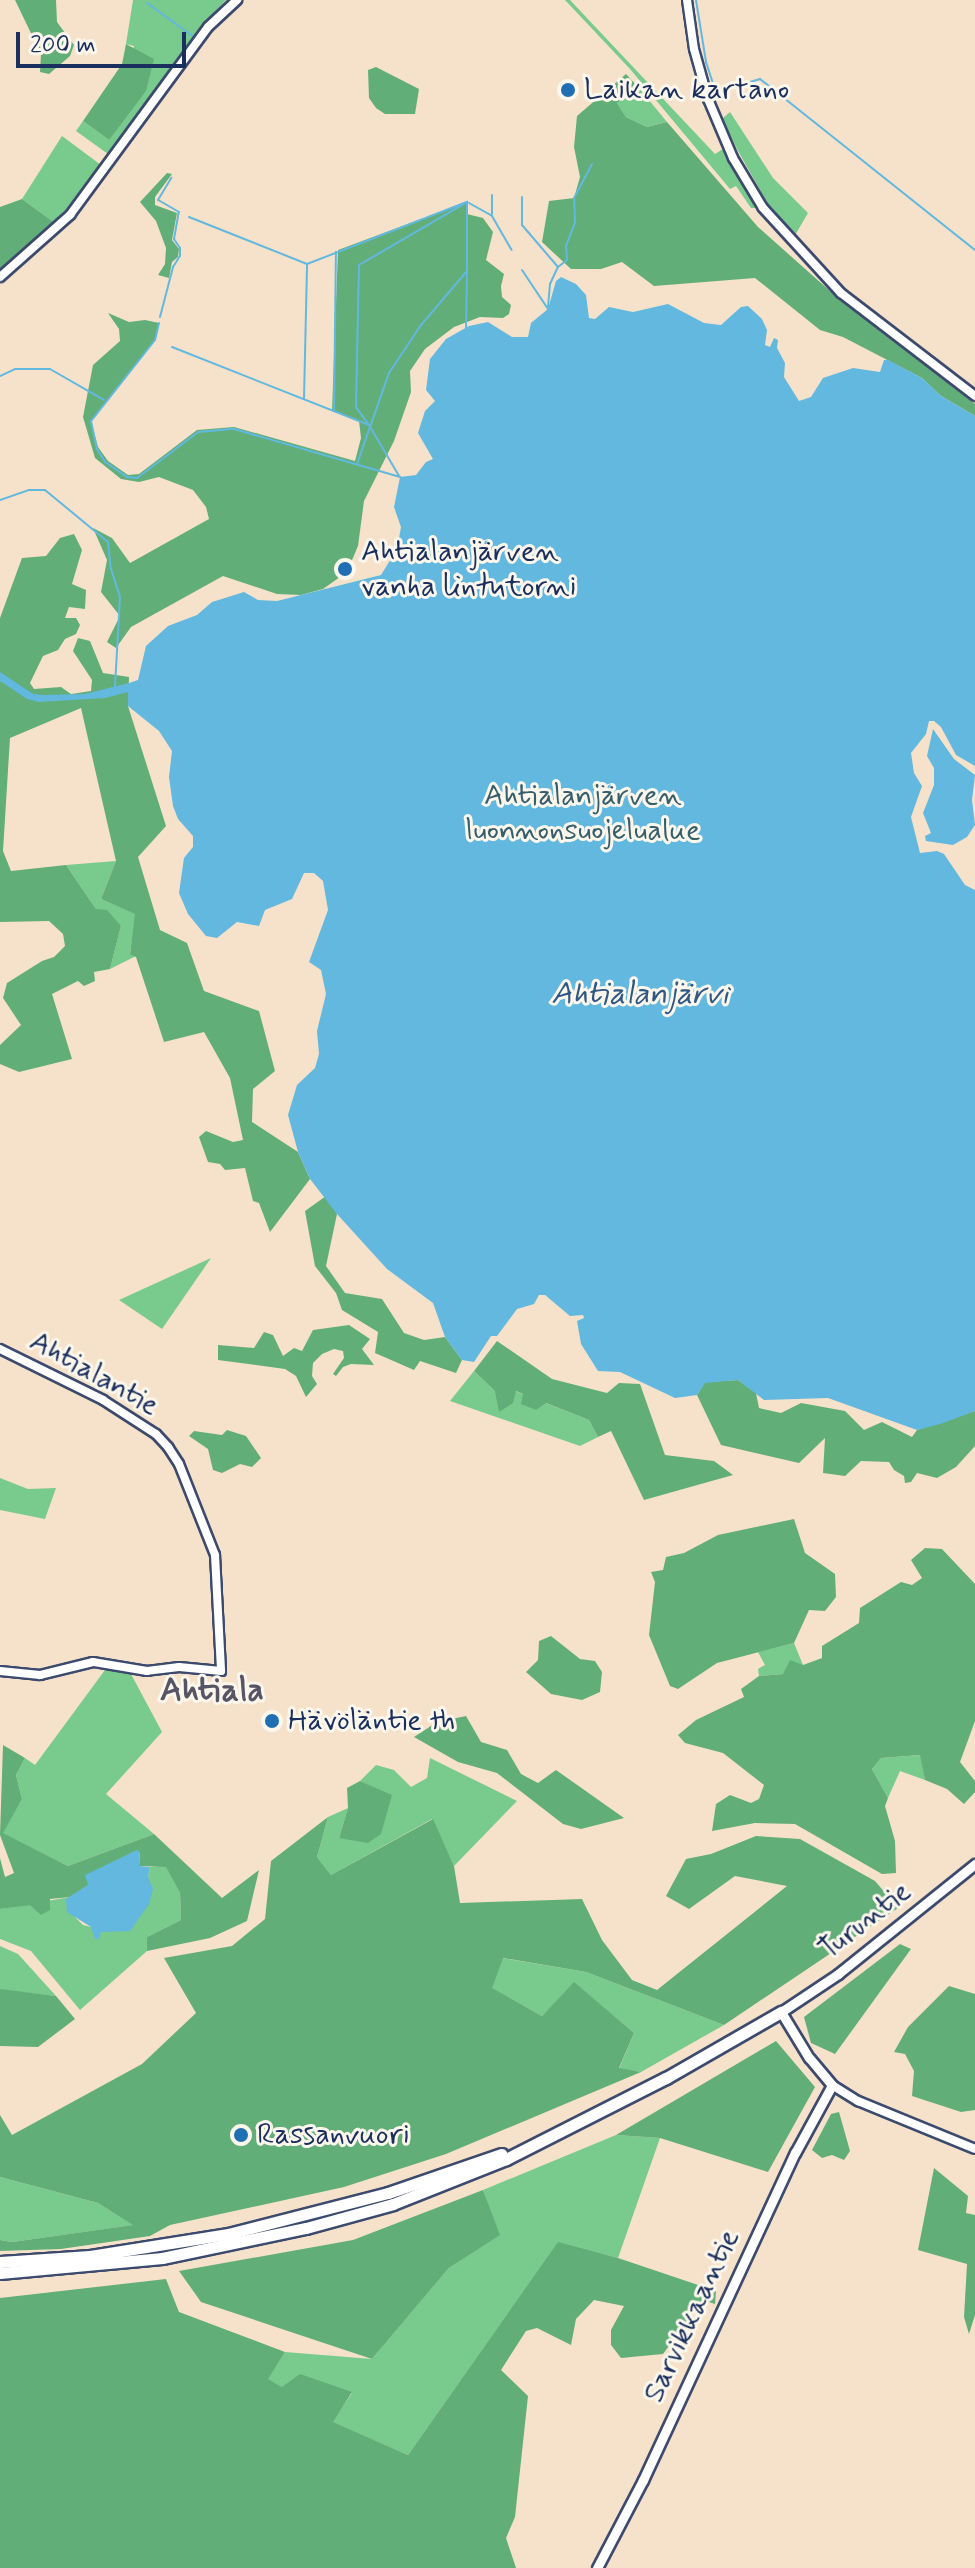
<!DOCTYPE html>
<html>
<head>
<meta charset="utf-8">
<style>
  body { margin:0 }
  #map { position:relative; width:975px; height:2568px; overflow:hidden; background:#f6e2ca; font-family:Mynerve,sans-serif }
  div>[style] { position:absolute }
  .green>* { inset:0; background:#78ca8d }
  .forest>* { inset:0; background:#62ae78 }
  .water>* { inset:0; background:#62b8df }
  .stream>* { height:2px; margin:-1px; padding:0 1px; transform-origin:1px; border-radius:1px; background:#62b8df }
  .roads { filter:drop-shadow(2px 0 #3c4a6e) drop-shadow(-2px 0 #3c4a6e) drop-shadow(0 2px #3c4a6e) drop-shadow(0 -2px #3c4a6e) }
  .tertiary>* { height:8px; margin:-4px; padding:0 4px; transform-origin:4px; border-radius:4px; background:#fff }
  .secondary>* { height:9px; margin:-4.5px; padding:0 4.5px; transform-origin:4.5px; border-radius:4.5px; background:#fff }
  .motorway>* { height:11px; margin:-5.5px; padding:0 5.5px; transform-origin:5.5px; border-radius:5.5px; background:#fff }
  .dots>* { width:22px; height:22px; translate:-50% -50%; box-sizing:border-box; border:4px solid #fbf7ec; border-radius:50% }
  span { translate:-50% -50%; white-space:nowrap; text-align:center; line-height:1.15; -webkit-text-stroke:6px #fbf7ec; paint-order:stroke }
  .poi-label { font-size:30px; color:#1b2f5e }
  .left { translate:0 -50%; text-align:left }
  .park-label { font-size:30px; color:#375e6c }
  .street-label { font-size:30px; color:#1b2f5e }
  .water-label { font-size:32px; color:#305885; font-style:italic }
  .quarter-label { font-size:34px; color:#575565; font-weight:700 }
  .scale { position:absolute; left:16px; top:32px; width:170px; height:36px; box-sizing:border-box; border:4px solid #1b2f5e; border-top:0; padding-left:10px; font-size:24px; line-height:28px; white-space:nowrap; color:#1b2f5e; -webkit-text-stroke:6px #fbf7ec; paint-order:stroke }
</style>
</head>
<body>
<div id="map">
  <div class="green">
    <i style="clip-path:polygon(133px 0,226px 0,200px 28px,108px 154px,76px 131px,83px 121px,109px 140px,134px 46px,126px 44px)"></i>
    <i style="clip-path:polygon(565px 0,570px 0,715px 154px,723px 149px,756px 208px,751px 208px,736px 186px,730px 189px,630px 69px)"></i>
    <i style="clip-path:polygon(639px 88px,667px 122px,647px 127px,626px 117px,617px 103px)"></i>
    <i style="clip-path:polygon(730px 112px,773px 178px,808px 213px,794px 237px,772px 211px,738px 151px,722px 119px)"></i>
    <i style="clip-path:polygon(62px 136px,101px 165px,55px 223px,22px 199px)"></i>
    <i style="clip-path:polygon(116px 861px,101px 899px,136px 914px,130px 953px,136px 956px,110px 969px,121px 926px,96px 909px,66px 865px)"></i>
    <i style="clip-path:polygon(211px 1258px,162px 1329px,119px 1300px)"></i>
    <i style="clip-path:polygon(474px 1371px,495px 1391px,515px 1391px,589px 1420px,598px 1437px,580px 1446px,450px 1401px)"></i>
    <i style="clip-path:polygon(0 1478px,28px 1489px,56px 1488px,45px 1519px,0 1510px)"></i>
    <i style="clip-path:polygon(794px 1643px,803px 1665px,783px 1674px,759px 1676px,758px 1669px,765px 1665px,758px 1652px)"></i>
    <i style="clip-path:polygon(105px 1670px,131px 1674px,162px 1732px,106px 1794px,154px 1834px,68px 1866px,2px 1833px,22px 1799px,16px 1775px,25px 1758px,35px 1765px)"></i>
    <i style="clip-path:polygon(921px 1755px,925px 1780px,900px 1771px,888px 1798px,872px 1769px,881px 1758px)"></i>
    <i style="clip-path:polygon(430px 1758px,517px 1801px,454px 1866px,432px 1819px,331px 1875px,317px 1857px,328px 1817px,348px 1808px,339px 1838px,392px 1796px,360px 1781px,376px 1765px,394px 1770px,411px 1787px,427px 1778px)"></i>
    <i style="clip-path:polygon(166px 1866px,180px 1893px,181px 1920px,147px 1937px,147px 1951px,80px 2010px,31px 1951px,0 1939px,0 1909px,70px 1897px,72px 1914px,83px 1925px,107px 1931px,148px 1877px,150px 1867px)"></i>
    <i style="clip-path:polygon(0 1946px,18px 1954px,56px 1996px,0 1990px)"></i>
    <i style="clip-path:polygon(502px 1958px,586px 1972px,724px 2025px,641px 2072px,619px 2069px,634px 2033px,574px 1983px,542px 2016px,491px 1988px)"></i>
    <i style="clip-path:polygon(616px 2135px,660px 2138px,618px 2258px,558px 2243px,408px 2455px,332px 2422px,352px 2393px,282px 2387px,267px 2379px,285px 2352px,372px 2359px,449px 2268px,499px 2235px,483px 2190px)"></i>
    <i style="clip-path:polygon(0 2177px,98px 2203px,134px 2225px,12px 2242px,0 2240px)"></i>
  </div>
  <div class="forest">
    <i style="clip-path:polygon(15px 0,56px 0,57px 22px,74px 45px,70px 56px,49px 74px,40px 72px,41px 54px)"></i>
    <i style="clip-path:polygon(126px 44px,154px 59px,146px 91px,109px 140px,83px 121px,122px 64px)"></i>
    <i style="clip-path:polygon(376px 67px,419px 89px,415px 114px,385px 114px,376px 108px,369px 98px,368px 70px)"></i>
    <i style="clip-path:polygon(626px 74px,639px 88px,617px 103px,626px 117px,647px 127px,667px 122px,758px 227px,839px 299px,975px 404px,975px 416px,941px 396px,922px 378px,843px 337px,820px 330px,755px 278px,654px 286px,622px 262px,601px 269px,571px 269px,542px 242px,549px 201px,574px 198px,580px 177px,574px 147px,577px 116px)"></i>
    <i style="clip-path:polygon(167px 173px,172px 174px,155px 197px,155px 205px,177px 213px,172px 240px,179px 249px,178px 257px,172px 262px,169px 278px,158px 275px,165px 264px,166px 248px,156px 221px,140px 202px)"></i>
    <i style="clip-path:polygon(22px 199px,55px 223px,0 271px,0 207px)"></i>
    <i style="clip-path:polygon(467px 202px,467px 214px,483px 218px,493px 232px,486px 260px,504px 274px,501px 286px,502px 297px,511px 305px,509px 314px,503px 318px,480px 317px,454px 327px,425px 349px,410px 371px,411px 392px,394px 441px,364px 501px,358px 546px,347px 572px,323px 589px,301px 595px,277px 594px,223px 576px,131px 627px,116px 648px,107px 642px,120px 616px,101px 592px,107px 560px,93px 528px,112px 538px,130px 563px,209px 519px,206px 507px,193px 490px,159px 477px,139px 482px,121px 479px,95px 458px,83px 417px,93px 365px,120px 341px,119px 329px,108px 313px,129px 322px,145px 320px,159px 323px,155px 340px,91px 421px,98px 447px,108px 461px,128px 475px,139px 474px,197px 430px,234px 427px,355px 461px,361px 438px,359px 421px,332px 411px,338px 250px)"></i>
    <i style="clip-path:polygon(74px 534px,82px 550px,72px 584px,86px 590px,85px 609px,69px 607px,65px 618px,76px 618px,80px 625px,76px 634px,65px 639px,58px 650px,43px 656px,30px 683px,34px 689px,61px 687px,71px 694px,91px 691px,92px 680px,73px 651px,78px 638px,90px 641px,103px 673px,129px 677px,128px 706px,166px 826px,138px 857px,160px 930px,187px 943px,204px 991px,259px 1011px,275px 1071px,253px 1089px,252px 1122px,298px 1152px,310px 1179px,270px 1232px,259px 1203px,253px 1201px,245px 1168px,225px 1170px,220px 1164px,208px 1162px,199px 1137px,206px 1131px,233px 1142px,243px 1140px,230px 1078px,204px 1032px,164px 1042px,136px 957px,130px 954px,135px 914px,101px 899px,116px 861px,81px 708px,10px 738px,3px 851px,11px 871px,66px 865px,96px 909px,107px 910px,121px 926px,110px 969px,94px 972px,95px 981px,84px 986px,78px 981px,52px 994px,72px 1059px,19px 1072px,0 1064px,0 1045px,21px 1025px,3px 998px,7px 983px,42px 961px,54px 957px,65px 946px,63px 934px,49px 921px,0 922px,0 618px,22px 558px,46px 556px,60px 538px)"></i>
    <i style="clip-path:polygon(326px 1196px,337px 1214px,326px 1266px,345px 1293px,382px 1299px,404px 1333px,424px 1340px,445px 1337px,462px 1360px,456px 1373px,420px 1361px,414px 1370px,375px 1353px,378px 1332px,342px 1310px,336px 1293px,315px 1266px,305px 1211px)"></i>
    <i style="clip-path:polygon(349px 1325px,370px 1339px,362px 1349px,374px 1365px,351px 1364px,343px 1367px,336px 1376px,333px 1374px,344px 1358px,343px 1351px,334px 1349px,322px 1354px,313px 1363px,312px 1376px,317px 1384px,306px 1397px,296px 1376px,285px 1369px,218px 1360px,218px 1345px,254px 1348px,264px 1332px,273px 1335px,283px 1356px,294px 1348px,302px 1351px,313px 1330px)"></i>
    <i style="clip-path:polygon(497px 1341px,552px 1379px,607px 1393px,619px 1383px,640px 1384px,665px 1455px,714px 1461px,733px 1475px,644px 1500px,611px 1431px,598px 1437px,589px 1420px,546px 1403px,536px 1410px,521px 1404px,523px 1394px,516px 1391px,513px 1403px,499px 1412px,495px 1391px,474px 1371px)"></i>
    <i style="clip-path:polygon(738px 1380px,756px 1393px,759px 1408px,781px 1413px,801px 1403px,845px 1411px,864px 1430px,882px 1422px,912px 1437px,917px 1430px,975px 1411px,975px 1446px,956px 1467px,937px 1478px,917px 1473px,911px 1482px,905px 1483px,904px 1476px,894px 1470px,889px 1462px,861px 1461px,845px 1476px,823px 1473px,825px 1438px,799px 1463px,721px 1445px,697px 1395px,705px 1382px)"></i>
    <i style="clip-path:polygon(227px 1430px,246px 1436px,261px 1458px,252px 1467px,240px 1464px,222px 1473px,213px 1470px,208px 1449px,189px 1436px,194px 1431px,222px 1435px)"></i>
    <i style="clip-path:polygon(794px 1519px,805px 1553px,835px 1574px,836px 1597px,825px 1611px,809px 1610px,794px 1643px,717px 1663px,678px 1689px,670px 1686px,649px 1635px,655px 1582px,651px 1572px,663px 1570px,666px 1557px,684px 1553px,718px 1535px)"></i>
    <i style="clip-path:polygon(925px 1548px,942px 1549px,975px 1584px,975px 1721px,960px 1762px,975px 1781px,975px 1792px,964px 1804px,947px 1789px,925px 1780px,920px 1755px,881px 1758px,872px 1769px,888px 1798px,885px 1806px,895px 1841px,896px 1873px,882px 1874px,795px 1824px,755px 1823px,712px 1831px,716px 1804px,730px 1795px,751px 1803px,759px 1799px,764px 1785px,723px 1753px,685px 1743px,678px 1735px,696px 1720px,744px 1697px,741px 1689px,759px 1676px,783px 1674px,790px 1660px,803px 1665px,822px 1658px,822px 1646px,859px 1623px,860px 1608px,901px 1582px,912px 1585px,922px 1578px,911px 1560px)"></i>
    <i style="clip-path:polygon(551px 1636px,580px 1659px,595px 1661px,602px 1672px,600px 1692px,582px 1700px,551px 1694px,526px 1672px,538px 1660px,539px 1641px)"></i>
    <i style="clip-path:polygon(466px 1716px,481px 1742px,507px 1750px,521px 1774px,538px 1783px,556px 1770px,624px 1818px,581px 1829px,563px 1824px,497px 1773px,458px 1762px,414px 1737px,437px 1722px)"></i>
    <i style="clip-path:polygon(3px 1745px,25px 1758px,16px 1775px,22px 1799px,3px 1833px,68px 1866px,154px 1834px,222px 1898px,259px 1870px,247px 1921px,210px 1938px,147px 1951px,147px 1937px,181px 1920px,180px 1893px,166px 1867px,139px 1866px,140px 1852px,70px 1897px,50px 1899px,50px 1910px,41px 1915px,30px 1905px,0 1909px,0 1858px,5px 1877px,14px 1873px,0 1835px)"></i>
    <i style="clip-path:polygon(360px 1781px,392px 1795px,381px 1834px,368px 1843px,339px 1838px,348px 1808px,347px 1788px)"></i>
    <i style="clip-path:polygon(328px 1817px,317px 1857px,331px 1875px,433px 1819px,454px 1866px,460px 1903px,582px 1899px,602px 1940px,632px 1980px,657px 1990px,787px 1886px,735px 1876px,689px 1909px,666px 1896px,686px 1859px,711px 1854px,756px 1836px,800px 1839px,875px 1881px,898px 1908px,724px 2025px,586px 1972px,503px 1958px,492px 1988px,542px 2016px,574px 1982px,634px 2033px,619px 2068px,641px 2072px,446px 2154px,344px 2187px,170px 2225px,150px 2236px,61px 2249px,0 2251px,0 2240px,12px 2242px,133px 2225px,98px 2203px,0 2177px,0 2115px,12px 2135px,142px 2064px,196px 2013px,164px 1958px,232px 1946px,265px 1919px,271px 1861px)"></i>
    <i style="clip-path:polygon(900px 1944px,911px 1949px,835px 2054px,811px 2043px,804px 2017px)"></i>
    <i style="clip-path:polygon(949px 1986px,975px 1994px,975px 2110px,961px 2112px,912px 2096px,914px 2071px,905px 2054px,894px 2052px,908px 2027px)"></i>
    <i style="clip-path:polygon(0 1989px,56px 1996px,75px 2019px,38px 2047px,0 2046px)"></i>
    <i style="clip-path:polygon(776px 2041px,815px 2087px,768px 2172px,660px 2138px,616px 2135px)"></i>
    <i style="clip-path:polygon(839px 2112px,850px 2151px,844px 2160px,832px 2155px,822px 2158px,812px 2150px,831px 2114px)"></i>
    <i style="clip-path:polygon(934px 2168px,968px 2196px,966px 2213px,975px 2215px,975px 2315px,969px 2334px,964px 2317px,967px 2264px,918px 2250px)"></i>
    <i style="clip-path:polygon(483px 2190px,500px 2235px,449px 2268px,372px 2359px,201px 2302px,179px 2271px,353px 2240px)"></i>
    <i style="clip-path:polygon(558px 2242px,618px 2258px,716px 2291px,715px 2304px,709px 2302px,692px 2314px,663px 2354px,621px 2358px,611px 2345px,611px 2330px,624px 2306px,594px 2300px,576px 2319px,571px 2345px,537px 2328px,526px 2331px,501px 2370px,528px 2396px,515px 2517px,506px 2538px,516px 2568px,0 2568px,0 2298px,166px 2279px,179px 2312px,285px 2352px,268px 2379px,282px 2387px,300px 2374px,352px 2392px,333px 2422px,408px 2455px)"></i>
  </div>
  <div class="water">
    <i style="clip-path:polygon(561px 277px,576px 284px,586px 295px,589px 318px,595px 319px,609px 307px,633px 312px,668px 304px,704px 323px,721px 325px,741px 307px,748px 306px,762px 319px,767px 330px,765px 345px,770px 347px,774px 338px,778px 340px,777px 348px,785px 363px,784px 377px,799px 401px,811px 397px,823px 378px,853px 368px,880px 372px,884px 360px,888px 360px,922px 378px,941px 396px,975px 416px,975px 766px,956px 755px,941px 727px,934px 721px,929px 721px,926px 734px,911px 753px,914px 773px,922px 786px,911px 817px,920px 853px,937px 851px,944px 854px,965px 885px,975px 890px,975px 1411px,940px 1424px,917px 1430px,828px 1398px,764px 1400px,738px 1380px,705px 1383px,697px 1395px,675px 1398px,620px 1372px,598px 1371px,581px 1344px,577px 1321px,584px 1318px,583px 1315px,570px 1316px,545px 1295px,539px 1295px,534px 1304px,517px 1309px,497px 1336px,491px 1336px,474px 1362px,462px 1360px,445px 1337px,433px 1303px,387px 1269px,337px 1214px,310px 1179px,298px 1152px,288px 1115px,297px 1085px,315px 1068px,319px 1054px,317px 1031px,326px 994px,321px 970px,309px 962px,328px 910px,323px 881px,314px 873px,304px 873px,292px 899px,265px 910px,259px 926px,237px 922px,217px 938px,206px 936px,188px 914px,179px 893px,184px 858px,193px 847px,193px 836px,178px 819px,173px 806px,169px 777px,172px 751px,159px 731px,128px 706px,128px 692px,105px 698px,39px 702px,27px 699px,0 681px,0 672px,33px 694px,44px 695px,85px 694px,129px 683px,138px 680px,146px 646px,168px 626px,197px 615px,212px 602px,244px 592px,258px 600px,277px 601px,381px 575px,397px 549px,401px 527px,394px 507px,400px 477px,416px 475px,426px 462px,433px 459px,418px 433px,425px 411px,435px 401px,426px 390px,430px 359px,446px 339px,469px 326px,488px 322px,512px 337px,528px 337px,531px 323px,548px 309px,556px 281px)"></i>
    <i style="clip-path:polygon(933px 729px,954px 759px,975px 775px,972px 800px,975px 825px,967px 837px,953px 845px,926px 841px,925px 836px,931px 833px,923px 813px,934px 785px,934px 768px,927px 756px)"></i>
    <i style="clip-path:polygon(137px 1850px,140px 1852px,139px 1866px,150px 1867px,148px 1877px,153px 1889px,149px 1904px,130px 1931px,101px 1932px,99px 1939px,95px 1939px,91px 1927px,67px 1912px,66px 1899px,88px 1885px,85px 1875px)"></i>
  </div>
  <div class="stream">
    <i style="left:696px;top:0;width:63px;rotate:80.8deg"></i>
    <i style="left:706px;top:62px;width:32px;rotate:72deg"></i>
    <i style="left:716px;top:92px;width:46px;rotate:-16.5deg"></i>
    <i style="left:760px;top:79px;width:275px;rotate:38.5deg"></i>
    <i style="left:147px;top:3px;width:58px;rotate:35.9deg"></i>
    <i style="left:208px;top:21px;width:25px;rotate:-45deg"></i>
    <i style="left:522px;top:197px;width:28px;rotate:90deg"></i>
    <i style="left:522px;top:225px;width:55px;rotate:49.4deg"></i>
    <i style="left:469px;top:203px;width:26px;rotate:29deg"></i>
    <i style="left:492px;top:216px;width:39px;rotate:60deg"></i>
    <i style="left:492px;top:214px;width:19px;rotate:-90deg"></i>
    <i style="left:189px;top:217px;width:127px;rotate:21.7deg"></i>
    <i style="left:307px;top:264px;width:172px;rotate:-21.2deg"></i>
    <i style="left:467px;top:202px;width:69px;rotate:90deg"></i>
    <i style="left:467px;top:271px;width:71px;rotate:130.4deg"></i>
    <i style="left:421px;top:325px;width:58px;rotate:123.7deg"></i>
    <i style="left:389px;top:373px;width:96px;rotate:109.4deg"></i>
    <i style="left:522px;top:270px;width:47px;rotate:56.3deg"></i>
    <i style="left:548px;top:307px;width:23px;rotate:-85deg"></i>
    <i style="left:550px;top:284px;width:19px;rotate:-65deg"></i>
    <i style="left:558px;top:267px;width:11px;rotate:-38deg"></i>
    <i style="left:567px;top:260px;width:14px;rotate:-94deg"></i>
    <i style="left:566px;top:246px;width:25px;rotate:-69deg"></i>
    <i style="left:575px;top:223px;width:25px;rotate:-92deg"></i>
    <i style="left:574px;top:198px;width:38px;rotate:-62deg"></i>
    <i style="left:160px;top:317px;width:52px;rotate:-75.4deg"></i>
    <i style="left:173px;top:267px;width:13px;rotate:-58deg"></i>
    <i style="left:180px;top:256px;width:8px;rotate:-90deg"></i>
    <i style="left:180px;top:248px;width:11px;rotate:-124deg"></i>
    <i style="left:174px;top:239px;width:27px;rotate:-80deg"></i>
    <i style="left:179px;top:212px;width:24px;rotate:-150deg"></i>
    <i style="left:158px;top:200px;width:26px;rotate:-59deg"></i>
    <i style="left:159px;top:323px;width:17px;rotate:103deg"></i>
    <i style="left:155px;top:340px;width:103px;rotate:128.3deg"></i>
    <i style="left:91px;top:421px;width:29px;rotate:78deg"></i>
    <i style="left:97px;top:449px;width:15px;rotate:58deg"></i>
    <i style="left:105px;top:462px;width:27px;rotate:34deg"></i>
    <i style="left:127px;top:477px;width:10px;rotate:6deg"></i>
    <i style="left:137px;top:478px;width:76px;rotate:-37deg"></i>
    <i style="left:198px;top:432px;width:36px;rotate:-5deg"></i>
    <i style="left:234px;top:429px;width:173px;rotate:16.1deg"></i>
    <i style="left:466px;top:329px;width:57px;rotate:-89deg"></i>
    <i style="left:172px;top:347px;width:212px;rotate:21.6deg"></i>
    <i style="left:369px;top:425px;width:59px;rotate:59.5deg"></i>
    <i style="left:0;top:376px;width:17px;rotate:-25deg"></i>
    <i style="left:15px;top:369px;width:35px"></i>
    <i style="left:50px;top:369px;width:62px;rotate:29.9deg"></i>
    <i style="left:304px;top:399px;width:134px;rotate:-88.7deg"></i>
    <i style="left:334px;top:410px;width:158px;rotate:-89.3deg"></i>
    <i style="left:369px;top:425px;width:22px;rotate:-126deg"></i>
    <i style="left:356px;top:407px;width:142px;rotate:-88.8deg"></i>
    <i style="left:359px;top:265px;width:121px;rotate:-30.2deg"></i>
    <i style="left:0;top:500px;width:31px;rotate:-19deg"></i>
    <i style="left:29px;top:490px;width:16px"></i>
    <i style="left:45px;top:490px;width:82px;rotate:39.5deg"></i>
    <i style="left:108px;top:542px;width:27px;rotate:84deg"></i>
    <i style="left:111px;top:569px;width:29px;rotate:72deg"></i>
    <i style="left:120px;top:597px;width:90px;rotate:93.2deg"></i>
  </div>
  <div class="roads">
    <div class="tertiary">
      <i style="left:687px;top:0;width:49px;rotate:81.9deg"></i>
      <i style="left:694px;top:49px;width:52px;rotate:74.4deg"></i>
      <i style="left:708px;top:99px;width:64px;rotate:67deg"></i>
      <i style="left:733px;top:158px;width:58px;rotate:59deg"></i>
      <i style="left:763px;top:208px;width:115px;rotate:47.5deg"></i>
      <i style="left:841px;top:293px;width:169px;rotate:37.5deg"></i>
      <i style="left:0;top:277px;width:94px;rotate:-41.5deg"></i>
      <i style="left:70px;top:215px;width:233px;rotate:-53.7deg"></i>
      <i style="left:208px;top:27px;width:40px;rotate:-43deg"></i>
      <i style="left:0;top:1349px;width:115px;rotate:26.3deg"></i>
      <i style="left:103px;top:1400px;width:63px;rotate:32.7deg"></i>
      <i style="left:156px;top:1434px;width:18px;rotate:47deg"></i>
      <i style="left:168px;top:1447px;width:20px;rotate:57deg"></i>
      <i style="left:179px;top:1464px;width:98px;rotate:68.4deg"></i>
      <i style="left:215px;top:1555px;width:116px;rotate:87deg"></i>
      <i style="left:221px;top:1671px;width:42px;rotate:-174.6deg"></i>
      <i style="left:179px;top:1667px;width:32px;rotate:173deg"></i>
      <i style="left:147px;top:1671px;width:55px;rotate:-170.5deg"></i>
      <i style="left:93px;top:1662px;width:55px;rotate:166.2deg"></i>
      <i style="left:40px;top:1675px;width:40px;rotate:-174.3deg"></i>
      <i style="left:832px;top:2085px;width:31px;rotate:32deg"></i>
      <i style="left:858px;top:2101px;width:126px;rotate:22.3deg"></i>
    </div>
    <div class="secondary">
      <i style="left:597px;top:2568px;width:99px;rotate:-62.4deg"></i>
      <i style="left:643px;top:2480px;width:361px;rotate:-65.1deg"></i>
      <i style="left:795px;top:2153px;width:77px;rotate:-61.4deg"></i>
      <i style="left:832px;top:2085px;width:35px;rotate:-130deg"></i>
      <i style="left:809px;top:2058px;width:54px;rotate:-121.3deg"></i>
      <i style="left:781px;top:2012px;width:69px;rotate:-33.7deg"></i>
      <i style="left:838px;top:1974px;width:176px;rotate:-38.8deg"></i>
    </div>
    <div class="motorway">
      <i style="left:0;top:2262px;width:90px;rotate:-3.8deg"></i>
      <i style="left:90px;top:2256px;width:140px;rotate:-9.1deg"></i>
      <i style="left:228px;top:2234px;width:165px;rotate:-14.4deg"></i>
      <i style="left:388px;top:2193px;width:120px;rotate:-19deg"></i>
      <i style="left:0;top:2273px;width:163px;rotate:-5.3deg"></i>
      <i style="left:162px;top:2258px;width:147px;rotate:-11.8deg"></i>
      <i style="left:306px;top:2228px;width:90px;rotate:-15.4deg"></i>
      <i style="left:393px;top:2204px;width:122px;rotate:-21.7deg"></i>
      <i style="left:506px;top:2159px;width:179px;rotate:-26.9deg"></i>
      <i style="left:666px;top:2078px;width:133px;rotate:-29.9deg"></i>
    </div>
  </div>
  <div class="dots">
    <i style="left:568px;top:90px;background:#1f6fb2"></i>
    <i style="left:345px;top:569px;background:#1f6fb2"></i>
    <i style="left:272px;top:1721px;background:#1f6fb2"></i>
    <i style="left:241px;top:2135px;background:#1f6fb2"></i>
  </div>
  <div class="poi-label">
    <span class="left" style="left:584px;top:90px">Laikan kartano</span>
    <span class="left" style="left:361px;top:569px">Ahtialanjärven<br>vanha lintutorni</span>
    <span class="left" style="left:288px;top:1721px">Hävöläntie th</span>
    <span class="left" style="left:257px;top:2135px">Rassanvuori</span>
  </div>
  <div class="park-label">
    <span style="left:583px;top:813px">Ahtialanjärven<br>luonnonsuojelualue</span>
  </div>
  <div class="street-label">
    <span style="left:94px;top:1374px;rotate:29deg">Ahtialantie</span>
    <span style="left:865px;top:1921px;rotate:-38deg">Turuntie</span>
    <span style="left:692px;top:2316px;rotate:-65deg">Sarvikkaantie</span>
  </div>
  <div class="water-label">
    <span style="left:640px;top:994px">Ahtialanjärvi</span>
  </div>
  <div class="quarter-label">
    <span style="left:212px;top:1691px">Ahtiala</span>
  </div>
  <div class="scale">200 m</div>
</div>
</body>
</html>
